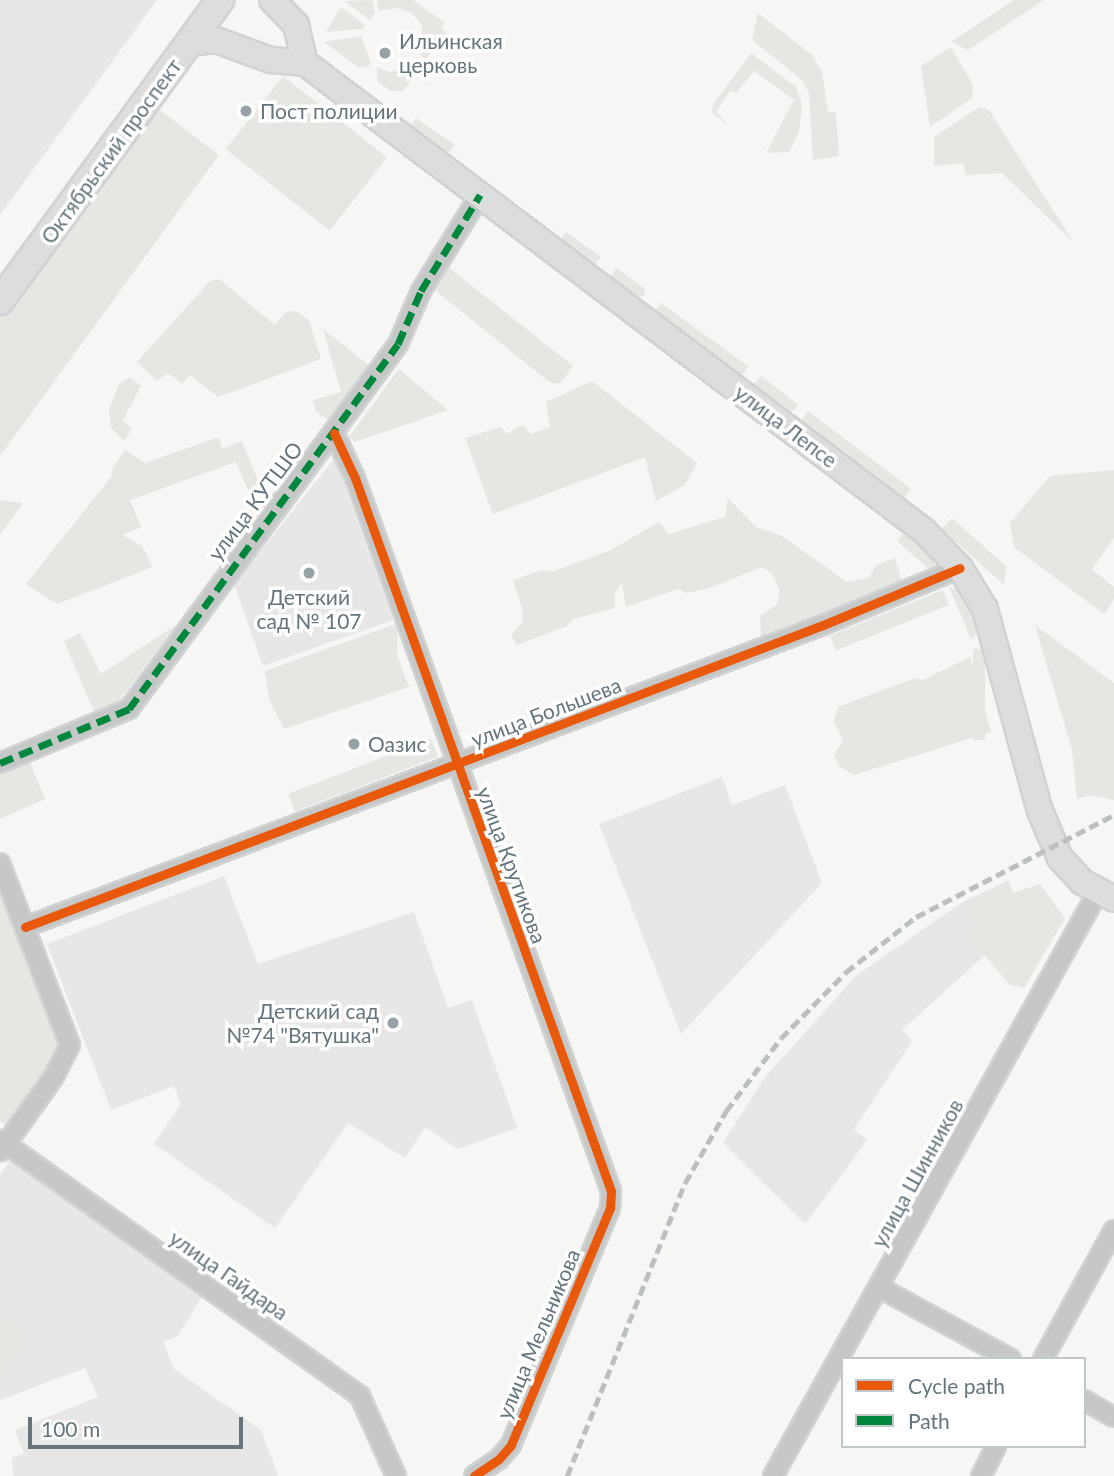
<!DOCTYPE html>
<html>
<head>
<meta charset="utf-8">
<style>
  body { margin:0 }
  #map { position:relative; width:1114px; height:1476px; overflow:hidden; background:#f6f6f5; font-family:Lato,sans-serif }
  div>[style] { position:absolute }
  .built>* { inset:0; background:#e6e7e6 }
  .green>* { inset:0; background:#e5e7e2; transform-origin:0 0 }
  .roads { filter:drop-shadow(2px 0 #d1d3d3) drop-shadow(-2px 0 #d1d3d3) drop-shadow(0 2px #d1d3d3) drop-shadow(0 -2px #d1d3d3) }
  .minor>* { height:18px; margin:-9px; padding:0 9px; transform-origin:9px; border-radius:9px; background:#c6c8c8 }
  .secondary>* { height:24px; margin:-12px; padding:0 12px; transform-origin:12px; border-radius:12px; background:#dcdddd }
  .primary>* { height:26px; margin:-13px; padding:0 13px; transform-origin:13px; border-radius:13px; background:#dcdddd }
  .rail>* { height:4.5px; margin-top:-2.25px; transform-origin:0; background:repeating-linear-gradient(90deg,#bcbfbf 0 10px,transparent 0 15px) }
  .quiet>* { height:7px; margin-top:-3.5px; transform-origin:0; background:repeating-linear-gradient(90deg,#00873e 0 14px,transparent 0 21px) }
  .cycleway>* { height:9px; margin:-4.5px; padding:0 4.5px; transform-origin:4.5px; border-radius:4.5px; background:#e8590c }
  .dots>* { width:19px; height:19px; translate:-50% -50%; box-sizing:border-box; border:4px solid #fff; border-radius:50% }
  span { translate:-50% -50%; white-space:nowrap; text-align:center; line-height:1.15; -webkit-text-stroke:7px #fff; paint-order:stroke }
  .poi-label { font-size:21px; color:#64757d }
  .left { translate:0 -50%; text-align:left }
  .right { translate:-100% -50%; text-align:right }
  .street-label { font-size:21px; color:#64757d }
  .legend { position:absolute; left:841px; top:1357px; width:245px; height:91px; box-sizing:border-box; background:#fff; border:2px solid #c1c8cb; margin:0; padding:9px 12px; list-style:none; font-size:21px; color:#64757d }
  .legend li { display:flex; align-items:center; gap:14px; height:35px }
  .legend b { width:35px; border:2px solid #c1c8cb }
  .scale { position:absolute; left:28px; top:1417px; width:215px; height:32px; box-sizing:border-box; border:4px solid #64757d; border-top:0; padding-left:9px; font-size:21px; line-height:24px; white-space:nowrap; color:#64757d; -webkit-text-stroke:5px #fff; paint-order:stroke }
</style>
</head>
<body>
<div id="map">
  <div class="built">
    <i style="clip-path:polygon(0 0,157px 0,0 215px)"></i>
    <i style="clip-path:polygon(335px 458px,393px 620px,263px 666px,234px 584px)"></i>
    <i style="clip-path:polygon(722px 777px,732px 805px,785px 785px,822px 883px,681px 1034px,599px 824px)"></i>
    <i style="clip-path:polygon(224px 876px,258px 964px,414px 912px,448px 1008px,472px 1000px,517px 1128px,458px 1149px,425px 1127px,405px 1158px,348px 1123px,275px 1228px,154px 1144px,181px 1104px,174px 1086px,111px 1110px,47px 944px)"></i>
    <i style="clip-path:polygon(961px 903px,976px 925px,1006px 936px,902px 1030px,912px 1041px,854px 1129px,867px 1140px,806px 1223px,801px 1220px,723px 1143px,765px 1077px,857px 975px)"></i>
    <i style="clip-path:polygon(12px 1158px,204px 1293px,178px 1336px,163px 1342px,174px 1369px,261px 1430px,278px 1476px,13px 1476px,12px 1458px,24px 1453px,15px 1430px,98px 1397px,85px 1368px,0 1400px,0 1175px)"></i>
  </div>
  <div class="green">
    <i style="clip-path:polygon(372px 0,375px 13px,370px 20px,344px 1px)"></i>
    <i style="clip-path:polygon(377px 0,413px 0,445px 23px,441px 27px,446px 33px,426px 59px,421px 55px,422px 25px,412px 13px,397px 8px,379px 11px)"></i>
    <i style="clip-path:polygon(1014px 0,1044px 0,968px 50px,951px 42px)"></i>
    <i style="clip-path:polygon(341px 7px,365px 25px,363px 29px,326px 32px)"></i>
    <i style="clip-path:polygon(758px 13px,812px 55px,822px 72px,828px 113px,836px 112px,839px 156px,813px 160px,809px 93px,802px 80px,752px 40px)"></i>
    <i style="clip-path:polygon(361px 36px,371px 62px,369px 66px,359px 68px,324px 42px)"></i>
    <i style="clip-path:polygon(951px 47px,973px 85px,972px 98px,930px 127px,921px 66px)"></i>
    <i style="clip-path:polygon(751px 53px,796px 87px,802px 106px,799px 132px,789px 152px,766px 153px,794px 100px,754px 71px,736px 93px,730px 91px,716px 112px,729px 126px,713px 114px,712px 106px)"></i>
    <i style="clip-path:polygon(416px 64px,421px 67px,403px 91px,391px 91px,377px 81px,377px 67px,390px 72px)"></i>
    <i style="left:283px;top:76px;width:132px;height:93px;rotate:38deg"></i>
    <i style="clip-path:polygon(152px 104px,219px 155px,0 456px,0 313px)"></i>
    <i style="clip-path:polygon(979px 107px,989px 110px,1074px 243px,1002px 173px,966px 175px,963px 163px,934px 166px,934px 137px)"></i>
    <i style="clip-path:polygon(416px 118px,455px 145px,448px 153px,411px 125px)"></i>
    <i style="clip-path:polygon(566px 232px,601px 257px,596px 263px,560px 240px)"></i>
    <i style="clip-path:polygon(448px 267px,573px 366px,560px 384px,549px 382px,436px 291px)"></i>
    <i style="clip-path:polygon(616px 268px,645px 289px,644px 296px,638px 296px,611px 277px)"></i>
    <i style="clip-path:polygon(219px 279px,275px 325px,286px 312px,296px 311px,309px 320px,321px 359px,218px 397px,190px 375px,182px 384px,168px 373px,157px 381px,137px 362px,210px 281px)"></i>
    <i style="left:661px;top:303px;width:108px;height:13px;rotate:36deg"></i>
    <i style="clip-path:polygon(323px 329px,370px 366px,328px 420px,316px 411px,313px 400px,341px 392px)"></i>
    <i style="clip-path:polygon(399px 369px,448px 410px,355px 442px,349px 437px)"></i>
    <i style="clip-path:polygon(761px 376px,798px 405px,795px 409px,784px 412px,752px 387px)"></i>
    <i style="clip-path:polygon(130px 377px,141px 386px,123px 420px,132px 429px,124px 441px,111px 428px,109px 410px,119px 384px)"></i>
    <i style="clip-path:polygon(592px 381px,697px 463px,685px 485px,656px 501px,645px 457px,493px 514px,465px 438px,501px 427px,506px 434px,523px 425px,531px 434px,550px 427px,546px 402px)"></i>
    <i style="left:808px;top:411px;width:129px;height:14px;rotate:37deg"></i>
    <i style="clip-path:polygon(219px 437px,222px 449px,242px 441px,260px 485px,248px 490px,236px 462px,130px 500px,141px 527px,122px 535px,142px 546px,153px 567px,57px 604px,26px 584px,111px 477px,113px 467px,125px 450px,145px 463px)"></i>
    <i style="clip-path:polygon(1114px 470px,1114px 538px,1092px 569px,1114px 587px,1114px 599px,1104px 614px,1014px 547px,1010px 523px,1050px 476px)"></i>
    <i style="clip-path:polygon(728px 498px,756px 527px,782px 536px,847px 582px,869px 578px,876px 565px,895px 558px,903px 586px,761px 637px,760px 616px,777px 604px,780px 591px,772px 574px,762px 567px,710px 588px,687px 593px,678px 589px,626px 607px,622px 583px,615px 593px,615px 608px,574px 619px,567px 626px,517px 645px,511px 635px,523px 622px,522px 608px,513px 580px,542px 570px,552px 572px,611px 550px,659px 522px,669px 534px,725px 517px)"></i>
    <i style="clip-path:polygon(0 500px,23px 503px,0 535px)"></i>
    <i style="clip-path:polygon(952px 518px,1006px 566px,1004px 585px,942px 529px)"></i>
    <i style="clip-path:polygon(905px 531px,929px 552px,935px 565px,931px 571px,897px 541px)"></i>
    <i style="clip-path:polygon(949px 587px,961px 592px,978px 624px,979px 633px,971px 639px)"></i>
    <i style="left:943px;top:590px;width:16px;height:122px;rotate:68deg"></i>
    <i style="clip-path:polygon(398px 623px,397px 654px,409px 687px,284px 729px,269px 699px,265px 671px)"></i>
    <i style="clip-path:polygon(176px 625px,118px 702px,95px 714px,64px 641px,80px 633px,101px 674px)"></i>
    <i style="clip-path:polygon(1035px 625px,1114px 683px,1114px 800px,1090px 795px,1077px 799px,1072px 750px)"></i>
    <i style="left:973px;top:649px;width:12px;height:91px"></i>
    <i style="clip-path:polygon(970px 657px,991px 732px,854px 775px,839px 766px,834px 755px,843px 741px,834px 721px,838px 707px,915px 678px,923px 680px)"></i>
    <i style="left:431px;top:739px;width:19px;height:153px;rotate:69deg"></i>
    <i style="clip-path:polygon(29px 760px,45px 799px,0 819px,0 773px)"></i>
    <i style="clip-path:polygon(0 863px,69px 1039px,15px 1132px,0 1121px)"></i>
    <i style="clip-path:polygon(1009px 880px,1013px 893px,1040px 884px,1065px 918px,1024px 988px,1010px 985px,967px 935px,976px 925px,961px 903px)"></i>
    <i style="clip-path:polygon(0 1315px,22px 1330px,27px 1340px,0 1378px)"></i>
  </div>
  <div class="roads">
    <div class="minor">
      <i style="left:334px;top:433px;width:50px;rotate:65deg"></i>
      <i style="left:355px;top:478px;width:758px;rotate:70.25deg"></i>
      <i style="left:611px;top:1191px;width:17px;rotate:93deg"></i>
      <i style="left:610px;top:1208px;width:257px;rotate:112.7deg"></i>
      <i style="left:511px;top:1445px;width:18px;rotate:131deg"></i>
      <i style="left:499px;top:1459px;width:30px;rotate:146deg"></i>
      <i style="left:0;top:763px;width:140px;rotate:-22.7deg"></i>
      <i style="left:129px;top:709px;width:453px;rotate:-53.6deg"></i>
      <i style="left:398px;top:344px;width:58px;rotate:-66.5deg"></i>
      <i style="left:421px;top:291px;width:113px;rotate:-58.4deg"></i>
      <i style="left:0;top:863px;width:195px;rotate:69deg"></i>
      <i style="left:70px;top:1045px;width:37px;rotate:117deg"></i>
      <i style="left:53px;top:1078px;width:90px;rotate:125.5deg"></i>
      <i style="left:25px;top:927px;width:853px;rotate:-20.73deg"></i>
      <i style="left:823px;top:625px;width:148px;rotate:-22.6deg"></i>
      <i style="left:0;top:1140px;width:442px;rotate:35.4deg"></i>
      <i style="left:360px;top:1396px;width:88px;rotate:65.8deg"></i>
      <i style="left:880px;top:1288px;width:149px;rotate:28.5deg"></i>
      <i style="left:1043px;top:1359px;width:147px;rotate:-61.2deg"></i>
      <i style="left:1084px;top:1400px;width:34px;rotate:30deg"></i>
      <i style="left:773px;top:1476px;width:671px;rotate:-60.91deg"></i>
      <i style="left:981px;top:1476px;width:34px;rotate:-63deg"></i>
    </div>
    <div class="secondary">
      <i style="left:272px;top:0;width:35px;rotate:46deg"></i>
      <i style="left:296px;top:25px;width:39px;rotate:77deg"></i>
      <i style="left:191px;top:43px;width:25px;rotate:-7deg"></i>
      <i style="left:216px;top:40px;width:59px;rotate:20deg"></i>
      <i style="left:271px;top:60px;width:34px;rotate:5deg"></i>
      <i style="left:305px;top:63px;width:775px;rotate:37.08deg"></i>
      <i style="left:923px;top:530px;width:53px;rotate:45.8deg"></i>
      <i style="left:960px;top:568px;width:48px;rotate:58.6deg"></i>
      <i style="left:985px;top:609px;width:209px;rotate:74.8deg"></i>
      <i style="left:1040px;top:811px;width:51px;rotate:66.9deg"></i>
      <i style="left:1060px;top:858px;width:33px;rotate:47deg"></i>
      <i style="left:1082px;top:882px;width:36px;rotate:28deg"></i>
    </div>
    <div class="primary">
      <i style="left:0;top:301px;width:373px;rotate:-53.8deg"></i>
    </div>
  </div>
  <div class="rail">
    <i style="left:567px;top:1476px;width:316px;rotate:-68.1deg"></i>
    <i style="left:685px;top:1183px;width:83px;rotate:-60.3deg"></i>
    <i style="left:726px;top:1111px;width:91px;rotate:-53deg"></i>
    <i style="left:781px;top:1038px;width:93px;rotate:-45.4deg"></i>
    <i style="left:846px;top:972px;width:89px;rotate:-38.2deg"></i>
    <i style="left:916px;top:917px;width:223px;rotate:-27.3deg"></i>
  </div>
  <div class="quiet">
    <i style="left:0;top:763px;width:140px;rotate:-22.7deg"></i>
    <i style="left:129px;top:709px;width:453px;rotate:-53.6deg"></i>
    <i style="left:398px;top:344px;width:58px;rotate:-66.5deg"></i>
    <i style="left:421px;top:291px;width:113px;rotate:-58.4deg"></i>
  </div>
  <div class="cycleway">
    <i style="left:334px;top:433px;width:50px;rotate:65deg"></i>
    <i style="left:355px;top:478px;width:758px;rotate:70.25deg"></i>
    <i style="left:611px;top:1191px;width:17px;rotate:93deg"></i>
    <i style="left:610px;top:1208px;width:257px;rotate:112.7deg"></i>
    <i style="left:511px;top:1445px;width:18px;rotate:131deg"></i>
    <i style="left:499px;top:1459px;width:30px;rotate:146deg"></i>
    <i style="left:25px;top:927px;width:853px;rotate:-20.73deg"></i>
    <i style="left:823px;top:625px;width:148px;rotate:-22.6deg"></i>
  </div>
  <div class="dots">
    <i style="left:385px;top:53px;background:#97a2a7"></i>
    <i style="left:246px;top:111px;background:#97a2a7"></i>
    <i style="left:309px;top:573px;background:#97a2a7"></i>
    <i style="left:354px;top:744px;background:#97a2a7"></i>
    <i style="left:393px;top:1023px;background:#97a2a7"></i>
  </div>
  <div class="poi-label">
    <span class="left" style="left:399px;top:53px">Ильинская<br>церковь</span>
    <span class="left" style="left:260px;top:111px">Пост полиции</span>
    <span style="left:309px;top:609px">Детский<br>сад № 107</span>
    <span class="left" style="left:368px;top:744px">Оазис</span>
    <span class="right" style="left:379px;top:1023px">Детский сад<br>№74 "Вятушка"</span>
  </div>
  <div class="street-label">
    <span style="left:111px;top:151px;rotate:-54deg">Октябрьский проспект</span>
    <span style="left:786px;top:426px;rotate:37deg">улица Лепсе</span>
    <span style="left:255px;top:501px;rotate:-53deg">улица КУТШО</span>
    <span style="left:546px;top:712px;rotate:-21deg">улица Большева</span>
    <span style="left:512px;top:865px;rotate:70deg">улица Крутикова</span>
    <span style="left:917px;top:1173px;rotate:-61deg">улица Шинников</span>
    <span style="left:229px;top:1275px;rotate:35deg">улица Гайдара</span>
    <span style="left:538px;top:1334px;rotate:-67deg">улица Мельникова</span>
  </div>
  <ul class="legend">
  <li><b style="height:9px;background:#e8590c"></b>Cycle path</li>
  <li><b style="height:9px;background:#00873e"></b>Path</li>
  </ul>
  <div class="scale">100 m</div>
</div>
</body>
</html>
